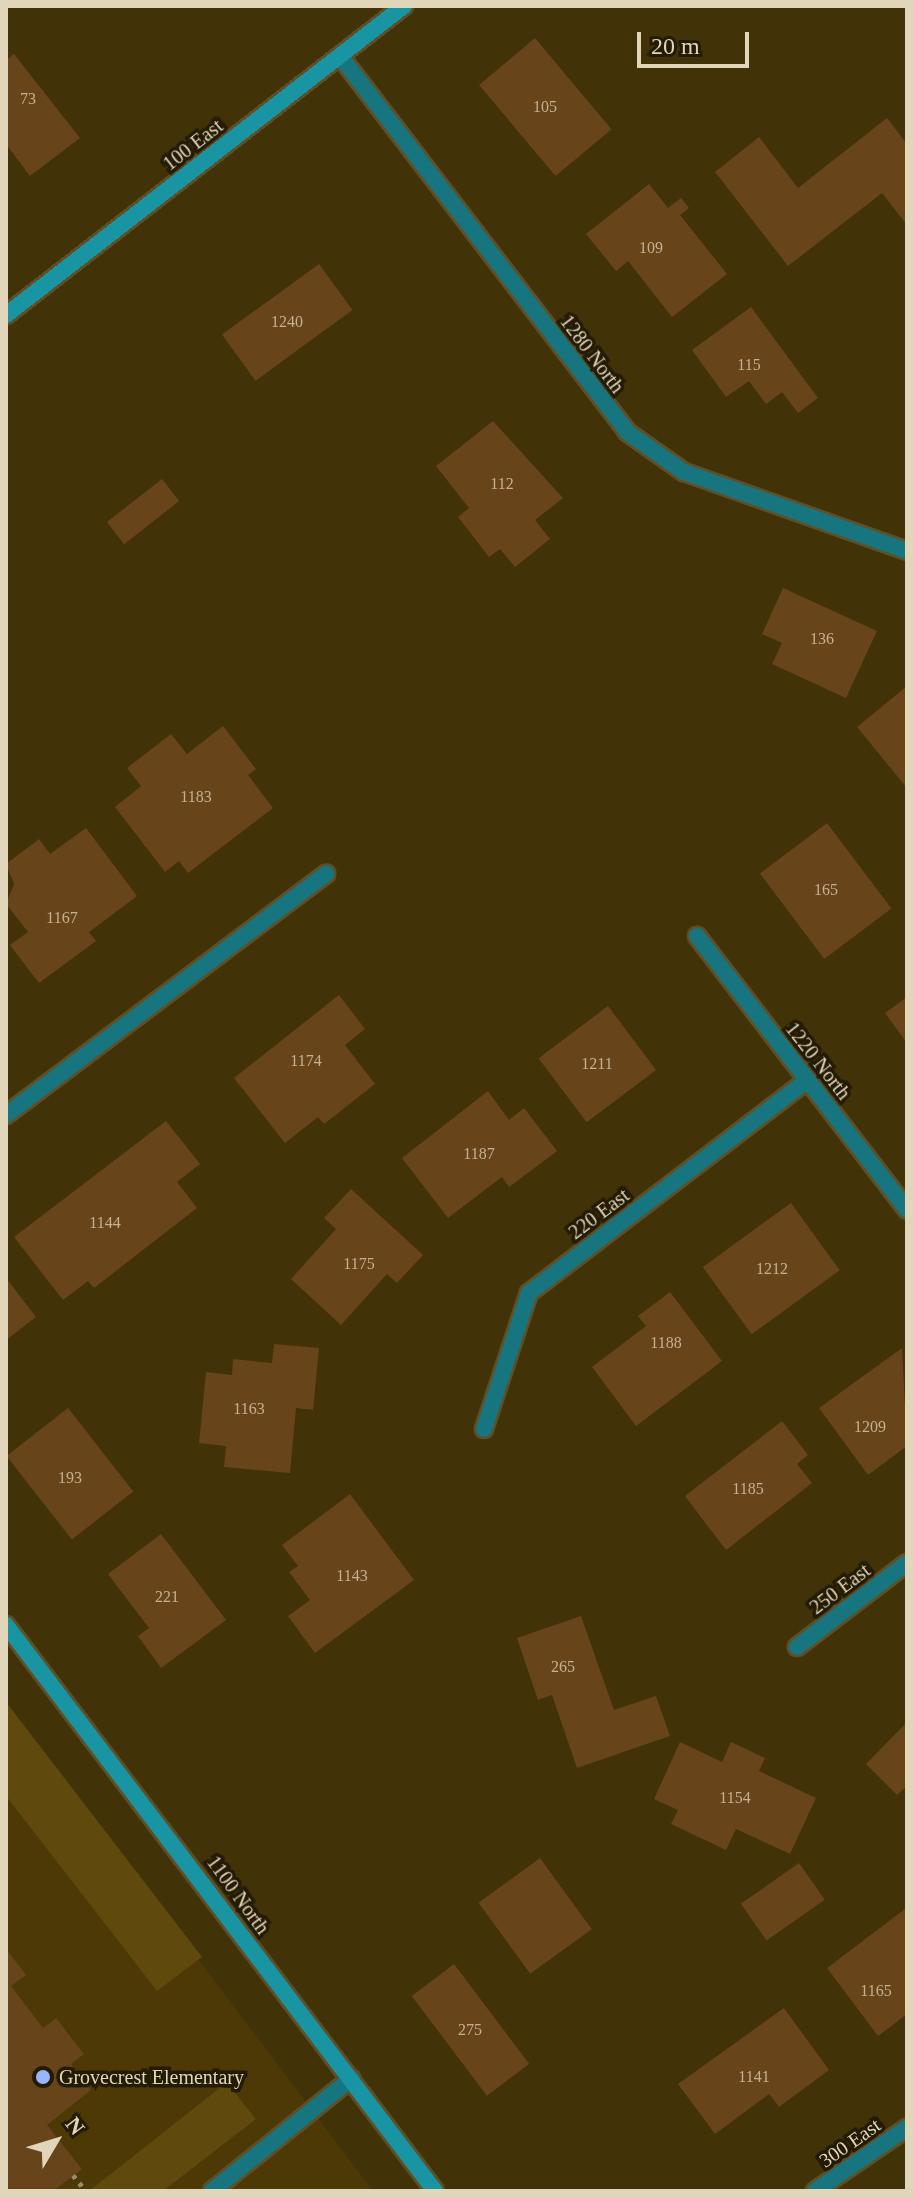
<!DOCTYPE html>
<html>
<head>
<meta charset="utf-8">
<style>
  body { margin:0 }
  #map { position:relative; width:913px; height:2197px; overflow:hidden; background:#423207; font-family:Georgia,serif }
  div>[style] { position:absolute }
  .built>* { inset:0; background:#4c3906 }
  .green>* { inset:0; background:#5f490d }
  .building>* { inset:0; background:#68441b; transform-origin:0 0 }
  .path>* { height:5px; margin-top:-2.5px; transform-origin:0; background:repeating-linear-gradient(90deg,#998b69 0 4px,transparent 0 10px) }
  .roads { filter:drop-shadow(2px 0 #5f4f27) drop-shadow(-2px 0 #5f4f27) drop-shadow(0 2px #5f4f27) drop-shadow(0 -2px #5f4f27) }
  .lane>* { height:16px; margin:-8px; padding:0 8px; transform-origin:8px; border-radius:8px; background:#16757f }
  .street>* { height:16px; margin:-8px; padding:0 8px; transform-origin:8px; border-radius:8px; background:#16757f }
  .secondary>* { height:16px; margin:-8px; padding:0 8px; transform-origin:8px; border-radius:8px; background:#1994a2 }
  .dots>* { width:22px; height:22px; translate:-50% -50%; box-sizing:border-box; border:4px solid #241b05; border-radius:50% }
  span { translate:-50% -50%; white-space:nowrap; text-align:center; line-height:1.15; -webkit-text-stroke:7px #241b05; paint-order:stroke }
  .number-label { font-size:16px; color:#c3b192 }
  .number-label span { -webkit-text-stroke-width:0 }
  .street-label { font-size:20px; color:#e1d5ba }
  .poi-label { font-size:20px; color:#e1d5ba }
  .left { translate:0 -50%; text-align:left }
  .frame { position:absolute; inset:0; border:8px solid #e1d5ba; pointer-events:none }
  .north { position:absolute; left:16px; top:2101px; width:80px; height:80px; -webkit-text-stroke:6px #241b05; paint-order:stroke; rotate:52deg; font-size:22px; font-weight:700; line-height:32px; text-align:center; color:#e1d5ba }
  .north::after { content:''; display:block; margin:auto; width:28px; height:36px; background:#e1d5ba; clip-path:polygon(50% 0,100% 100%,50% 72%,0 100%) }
  .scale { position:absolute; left:637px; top:32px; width:112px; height:36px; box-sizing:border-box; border:4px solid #e1d5ba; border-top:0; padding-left:10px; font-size:24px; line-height:28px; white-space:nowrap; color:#e1d5ba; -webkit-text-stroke:6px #241b05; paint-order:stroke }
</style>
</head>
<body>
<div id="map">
  <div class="built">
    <i style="clip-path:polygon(6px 1704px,373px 2191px,6px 2191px)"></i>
  </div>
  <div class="green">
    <i style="clip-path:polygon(6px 1702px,202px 1957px,157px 1991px,6px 1796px)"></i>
    <i style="clip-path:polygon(221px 2087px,231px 2088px,256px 2119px,163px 2191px,89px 2191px)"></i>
  </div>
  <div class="building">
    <i style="left:535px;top:38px;width:119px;height:73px;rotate:50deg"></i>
    <i style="clip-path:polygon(14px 54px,80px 138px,30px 176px,6px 144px,6px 60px)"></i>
    <i style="clip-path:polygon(887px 118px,907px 144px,907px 225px,882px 193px,788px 266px,715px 172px,759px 137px,798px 188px)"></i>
    <i style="clip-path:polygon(649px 184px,668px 208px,681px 198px,689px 208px,680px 215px,727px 274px,672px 317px,628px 261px,616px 271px,586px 234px)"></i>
    <i style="left:319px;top:264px;width:57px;height:120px;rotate:54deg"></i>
    <i style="clip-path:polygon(751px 307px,818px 398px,798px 413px,782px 392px,766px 404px,749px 381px,726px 397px,692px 350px)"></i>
    <i style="clip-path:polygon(493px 421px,563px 498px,535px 520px,550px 539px,515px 567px,500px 549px,489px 557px,458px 517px,469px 508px,436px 466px)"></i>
    <i style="left:162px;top:479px;width:28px;height:70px;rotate:52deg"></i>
    <i style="clip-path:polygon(783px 588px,877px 631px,846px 698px,772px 664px,782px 643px,762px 634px)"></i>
    <i style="clip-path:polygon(907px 686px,907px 788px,857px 727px)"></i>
    <i style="clip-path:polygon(223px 726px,256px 769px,248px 775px,273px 808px,188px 873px,179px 861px,165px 872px,115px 807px,141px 786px,127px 768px,171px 734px,187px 754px)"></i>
    <i style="left:827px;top:823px;width:107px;height:84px;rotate:53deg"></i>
    <i style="clip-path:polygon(86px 828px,137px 896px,89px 932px,96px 941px,39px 983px,10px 945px,28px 932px,6px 904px,14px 884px,6px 864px,39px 839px,50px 854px)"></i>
    <i style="clip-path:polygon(339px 995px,365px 1029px,345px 1045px,375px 1084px,324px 1124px,318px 1117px,285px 1143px,234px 1078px)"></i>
    <i style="clip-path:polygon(907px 997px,907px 1043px,885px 1013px)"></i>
    <i style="left:608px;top:1006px;width:80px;height:87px;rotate:53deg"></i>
    <i style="clip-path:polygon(488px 1091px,509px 1120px,524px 1108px,557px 1151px,509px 1187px,502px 1177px,448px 1218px,402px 1158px)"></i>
    <i style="clip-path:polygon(166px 1121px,200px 1164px,177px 1182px,197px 1208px,94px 1288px,88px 1281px,63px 1300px,14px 1237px)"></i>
    <i style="clip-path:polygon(351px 1189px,423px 1255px,397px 1283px,387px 1274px,341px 1325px,291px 1279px,336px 1229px,324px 1218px)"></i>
    <i style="left:791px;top:1203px;width:83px;height:109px;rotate:54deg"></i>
    <i style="clip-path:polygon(6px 1278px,36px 1317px,6px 1340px)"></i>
    <i style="clip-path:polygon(670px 1292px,722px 1361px,636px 1426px,592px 1367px,646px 1326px,638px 1316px)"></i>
    <i style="clip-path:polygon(274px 1344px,319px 1348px,313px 1410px,296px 1408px,290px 1473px,224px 1467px,226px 1446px,199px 1443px,206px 1372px,232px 1375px,233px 1359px,272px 1363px)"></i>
    <i style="clip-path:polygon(902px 1348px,907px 1446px,868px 1475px,819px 1408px)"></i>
    <i style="left:68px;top:1408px;width:106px;height:78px;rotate:52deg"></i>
    <i style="clip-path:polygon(782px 1421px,808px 1455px,797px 1464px,812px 1483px,726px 1550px,685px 1496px)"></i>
    <i style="clip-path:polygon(350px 1494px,414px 1580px,315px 1653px,288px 1616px,310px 1600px,289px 1572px,298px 1566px,282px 1545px)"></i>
    <i style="clip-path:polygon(161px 1534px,226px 1620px,161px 1668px,138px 1636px,149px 1628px,108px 1574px)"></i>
    <i style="clip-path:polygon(581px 1616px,614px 1710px,656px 1696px,670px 1736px,577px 1768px,552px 1695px,538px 1700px,517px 1638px)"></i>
    <i style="clip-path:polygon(907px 1722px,907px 1786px,897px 1795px,866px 1764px)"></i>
    <i style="clip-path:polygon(680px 1742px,722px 1762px,731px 1742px,765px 1758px,759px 1771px,816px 1798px,790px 1854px,736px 1829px,726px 1850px,671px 1824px,678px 1810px,654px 1799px)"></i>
    <i style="left:540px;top:1858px;width:88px;height:76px;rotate:54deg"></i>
    <i style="left:799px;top:1863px;width:45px;height:71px;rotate:55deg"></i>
    <i style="clip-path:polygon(905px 1909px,907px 2014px,878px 2036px,827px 1968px)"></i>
    <i style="clip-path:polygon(6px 1949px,26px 1975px,11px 1986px,43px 2028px,56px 2018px,84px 2054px,71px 2064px,91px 2090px,47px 2125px,82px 2169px,53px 2191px,6px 2191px)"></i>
    <i style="left:454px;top:1964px;width:125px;height:53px;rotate:53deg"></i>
    <i style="clip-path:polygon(784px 2008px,829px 2070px,779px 2107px,769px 2094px,715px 2134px,678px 2084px)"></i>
  </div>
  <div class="path">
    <i style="left:73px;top:2175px;width:21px;rotate:51deg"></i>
  </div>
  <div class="roads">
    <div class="lane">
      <i style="left:212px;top:2191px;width:179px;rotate:-38.9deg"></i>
    </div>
    <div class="street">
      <i style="left:340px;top:56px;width:473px;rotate:52.6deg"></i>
      <i style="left:627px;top:432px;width:70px;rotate:35.1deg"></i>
      <i style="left:684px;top:472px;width:237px;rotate:19.5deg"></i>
      <i style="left:697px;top:936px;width:345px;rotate:52.5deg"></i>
      <i style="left:6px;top:1115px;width:401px;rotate:-37deg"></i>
      <i style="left:484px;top:1429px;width:143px;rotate:-71.7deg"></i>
      <i style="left:529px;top:1293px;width:351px;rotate:-37.4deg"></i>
      <i style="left:797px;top:1647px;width:138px;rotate:-37.4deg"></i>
      <i style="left:815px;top:2191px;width:112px;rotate:-34.4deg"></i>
    </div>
    <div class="secondary">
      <i style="left:6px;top:315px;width:504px;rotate:-37.83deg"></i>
      <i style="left:6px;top:1625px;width:710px;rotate:52.84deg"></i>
    </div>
  </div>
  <div class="dots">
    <i style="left:43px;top:2077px;background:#98b6fd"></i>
  </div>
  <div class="number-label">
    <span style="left:28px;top:99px">73</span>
    <span style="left:545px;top:107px">105</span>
    <span style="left:651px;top:248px">109</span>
    <span style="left:287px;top:322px">1240</span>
    <span style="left:749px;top:365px">115</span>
    <span style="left:502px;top:484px">112</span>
    <span style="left:822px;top:639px">136</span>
    <span style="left:196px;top:797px">1183</span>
    <span style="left:826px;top:890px">165</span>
    <span style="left:62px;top:918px">1167</span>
    <span style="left:306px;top:1061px">1174</span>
    <span style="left:597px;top:1064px">1211</span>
    <span style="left:479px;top:1154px">1187</span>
    <span style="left:105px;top:1223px">1144</span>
    <span style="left:359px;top:1264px">1175</span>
    <span style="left:772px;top:1269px">1212</span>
    <span style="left:666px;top:1343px">1188</span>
    <span style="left:249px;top:1409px">1163</span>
    <span style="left:870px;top:1427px">1209</span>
    <span style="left:70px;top:1478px">193</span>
    <span style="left:748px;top:1489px">1185</span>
    <span style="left:352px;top:1576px">1143</span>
    <span style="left:167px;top:1597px">221</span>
    <span style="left:563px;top:1667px">265</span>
    <span style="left:735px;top:1798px">1154</span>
    <span style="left:876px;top:1991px">1165</span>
    <span style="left:470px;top:2030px">275</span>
    <span style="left:754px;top:2077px">1141</span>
  </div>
  <div class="street-label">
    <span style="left:193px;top:145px;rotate:-38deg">100 East</span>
    <span style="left:592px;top:354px;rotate:53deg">1280 North</span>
    <span style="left:818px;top:1061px;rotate:52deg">1220 North</span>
    <span style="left:599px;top:1214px;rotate:-37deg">220 East</span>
    <span style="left:840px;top:1589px;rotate:-37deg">250 East</span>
    <span style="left:238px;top:1895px;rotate:54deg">1100 North</span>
    <span style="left:850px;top:2143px;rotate:-35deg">300 East</span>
  </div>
  <div class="poi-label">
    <span class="left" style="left:59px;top:2077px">Grovecrest Elementary</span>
  </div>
  <div class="frame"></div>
  <div class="north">N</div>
  <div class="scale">20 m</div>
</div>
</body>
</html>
